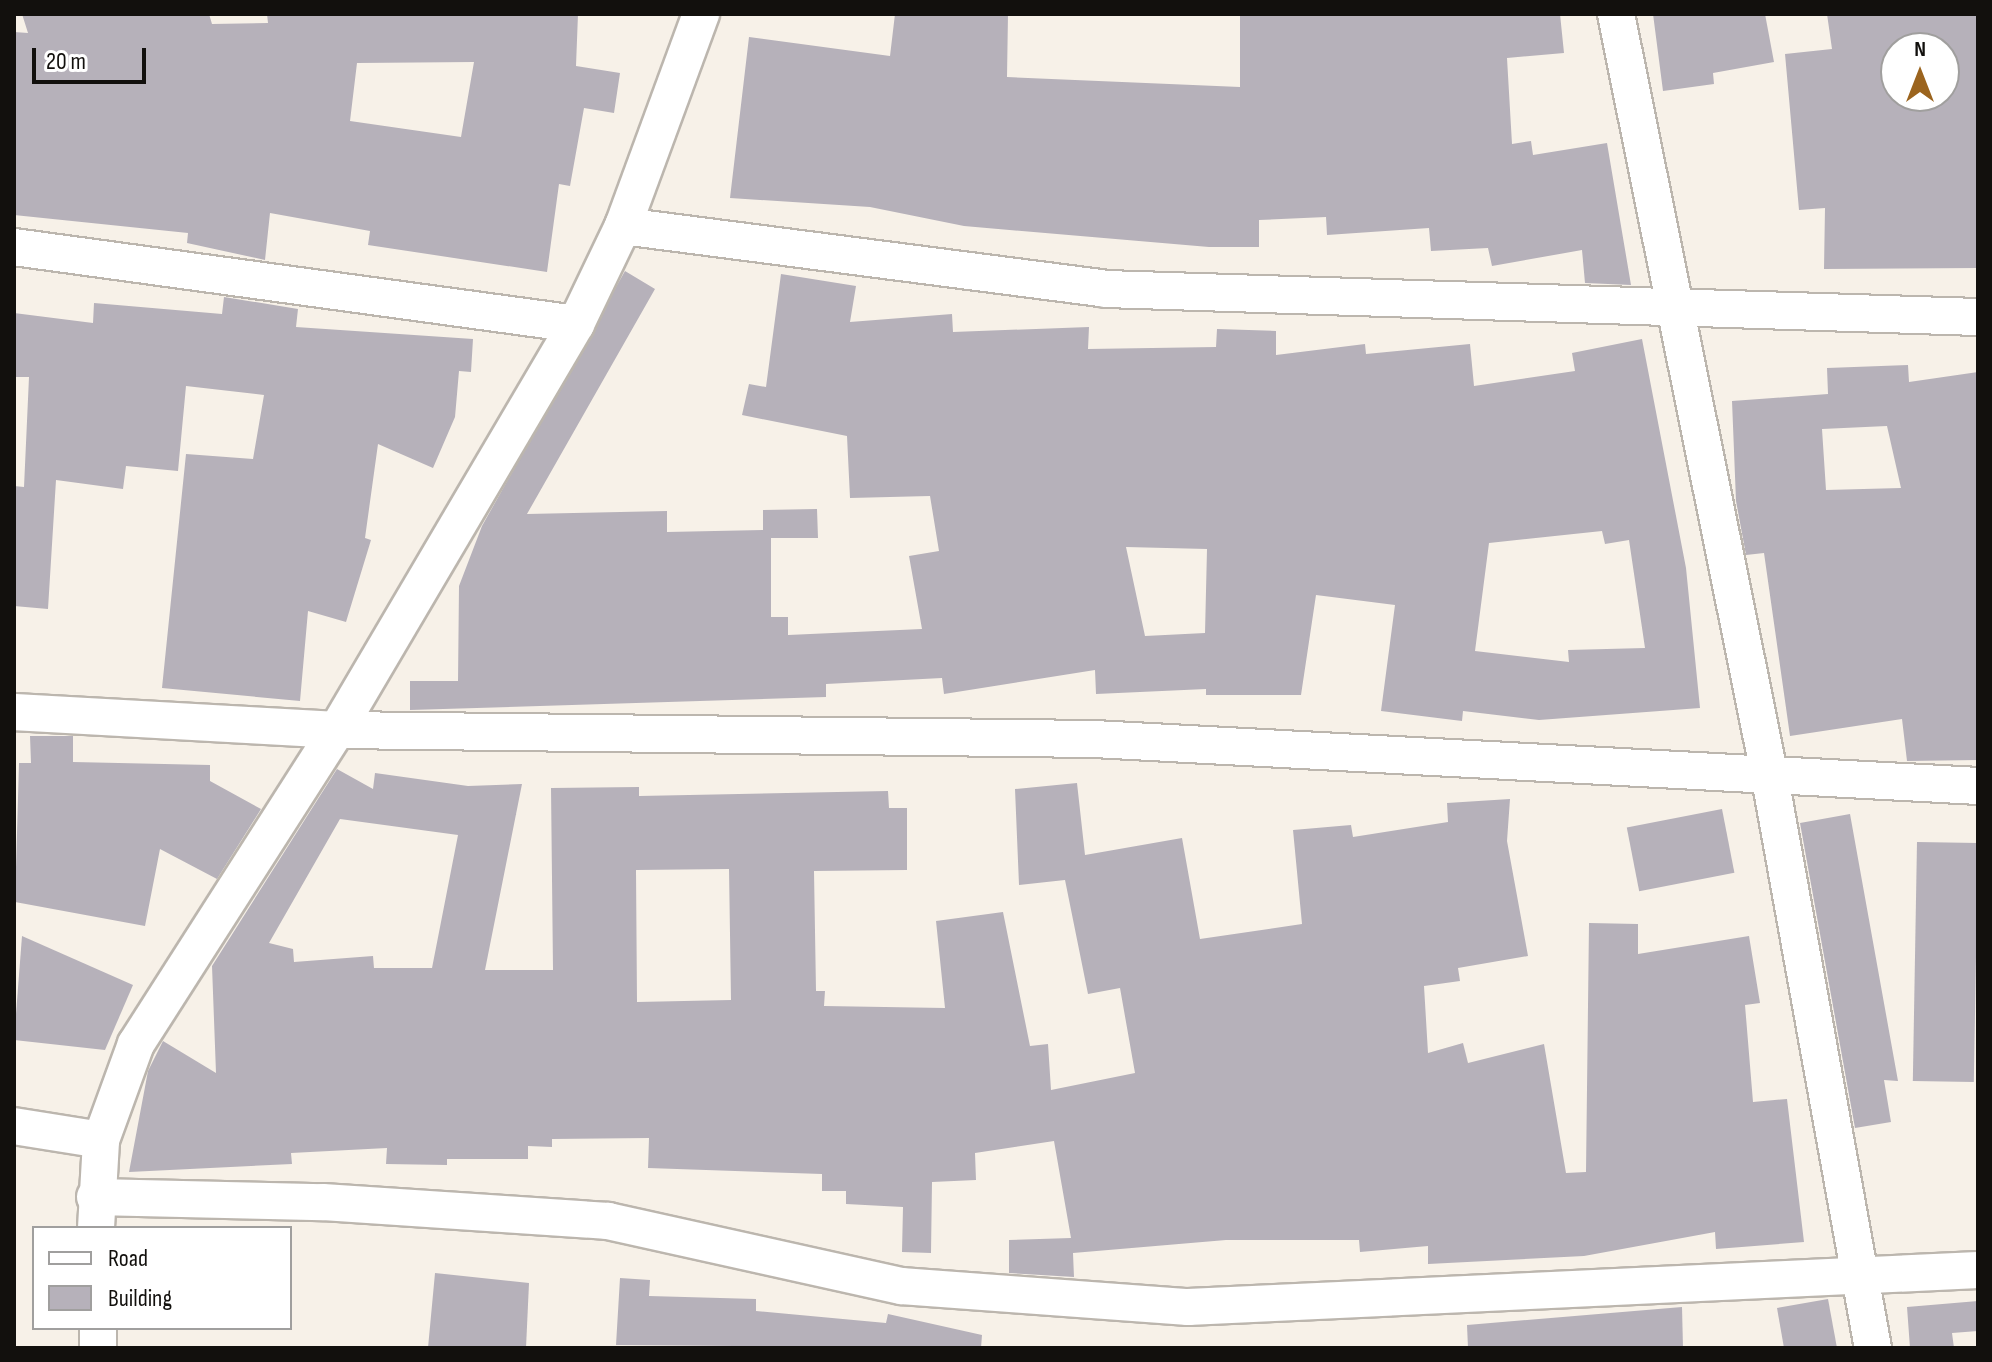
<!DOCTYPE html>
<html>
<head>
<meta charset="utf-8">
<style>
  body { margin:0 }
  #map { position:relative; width:1992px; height:1362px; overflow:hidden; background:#f7f1e8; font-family:"Sofia Sans Condensed",sans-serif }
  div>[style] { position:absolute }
  .building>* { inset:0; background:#b6b1ba; transform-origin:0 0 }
  .roads { filter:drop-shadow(2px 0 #bcb6ae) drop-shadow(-2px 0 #bcb6ae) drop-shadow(0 2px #bcb6ae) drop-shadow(0 -2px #bcb6ae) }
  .street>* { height:36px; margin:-18px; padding:0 18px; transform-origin:18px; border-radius:18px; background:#fff }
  span { translate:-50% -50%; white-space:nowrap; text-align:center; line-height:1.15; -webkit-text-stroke:6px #fff; paint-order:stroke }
  .frame { position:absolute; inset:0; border:16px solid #12100d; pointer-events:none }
  .legend { position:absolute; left:32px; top:1226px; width:260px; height:104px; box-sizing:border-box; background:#fff; border:2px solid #a09f9e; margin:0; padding:10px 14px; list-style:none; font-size:24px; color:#12100d }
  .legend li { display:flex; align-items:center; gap:16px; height:40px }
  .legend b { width:40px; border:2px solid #a09f9e }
  .north { position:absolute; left:1880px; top:32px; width:80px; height:80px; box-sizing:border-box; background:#fff; border:2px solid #a09f9e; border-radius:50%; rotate:0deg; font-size:22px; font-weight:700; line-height:32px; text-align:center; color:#12100d }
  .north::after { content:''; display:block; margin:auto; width:28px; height:36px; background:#9b641e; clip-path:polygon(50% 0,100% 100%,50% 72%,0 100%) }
  .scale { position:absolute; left:32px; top:48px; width:114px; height:36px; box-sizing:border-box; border:4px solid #12100d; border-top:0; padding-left:10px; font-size:24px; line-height:28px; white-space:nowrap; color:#12100d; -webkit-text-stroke:6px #fff; paint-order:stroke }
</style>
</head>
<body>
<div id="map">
  <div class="building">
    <i style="clip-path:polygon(evenodd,22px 14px,209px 14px,212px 24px,268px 23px,267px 14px,578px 14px,576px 66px,620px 73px,614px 113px,584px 108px,570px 186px,559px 184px,547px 272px,368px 245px,370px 231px,270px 213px,265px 260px,187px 243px,188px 233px,14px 215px,14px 32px,28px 33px,22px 14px,474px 62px,461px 137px,350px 121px,357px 63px,474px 62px)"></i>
    <i style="clip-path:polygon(895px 14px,1008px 14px,1007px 77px,1240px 87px,1240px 14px,1560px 14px,1564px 53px,1507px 58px,1512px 144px,1531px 141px,1533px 155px,1607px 143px,1631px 285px,1585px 283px,1582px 250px,1492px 266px,1488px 248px,1431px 251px,1429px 228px,1327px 235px,1326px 217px,1259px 220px,1259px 247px,1209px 247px,964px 226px,870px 207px,730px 198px,749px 37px,890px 56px)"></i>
    <i style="clip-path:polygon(1653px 14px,1765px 14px,1774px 62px,1713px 73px,1714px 84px,1663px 91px)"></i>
    <i style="clip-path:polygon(evenodd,1827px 14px,1978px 14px,1978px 268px,1824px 269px,1825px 208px,1799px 210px,1785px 54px,1832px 49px,1827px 14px,1896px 48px,1944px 48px,1944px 96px,1896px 96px,1896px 48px)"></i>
    <i style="clip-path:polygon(evenodd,625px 271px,655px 289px,527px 514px,667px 511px,667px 532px,763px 530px,763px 510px,817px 509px,818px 538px,771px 538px,771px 617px,788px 617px,788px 635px,922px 629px,909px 556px,939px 551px,930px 496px,850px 498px,847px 436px,742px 415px,749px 384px,766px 387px,781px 274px,856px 286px,850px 322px,952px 314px,953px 332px,1089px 327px,1088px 349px,1216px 347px,1217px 329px,1276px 331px,1276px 355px,1365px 344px,1366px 354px,1470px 344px,1474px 386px,1575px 371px,1572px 353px,1642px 339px,1686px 568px,1700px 708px,1539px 720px,1463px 711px,1462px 721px,1381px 711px,1395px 605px,1316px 595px,1301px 695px,1206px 695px,1206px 689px,1096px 694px,1095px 670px,944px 694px,942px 678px,826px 684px,826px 697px,410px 710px,410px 681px,458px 681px,459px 586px,482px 526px,625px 271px,1602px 531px,1605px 544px,1629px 540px,1645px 648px,1568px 650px,1569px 662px,1475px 651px,1489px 543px,1602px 531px,625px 271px,1126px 547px,1207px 549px,1205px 633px,1145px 636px,1126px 547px)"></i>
    <i style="clip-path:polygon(224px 297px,298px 309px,296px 327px,473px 339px,471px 372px,459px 371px,455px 417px,433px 468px,378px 444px,365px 538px,371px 540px,346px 622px,308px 611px,300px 701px,162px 688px,186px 454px,253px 459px,264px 395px,186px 386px,178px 471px,126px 466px,123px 489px,56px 480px,48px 609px,14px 606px,14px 486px,24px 487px,29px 377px,14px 377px,14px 313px,93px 323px,94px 303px,222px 314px)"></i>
    <i style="clip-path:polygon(evenodd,1908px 365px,1909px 382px,1978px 372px,1978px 760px,1907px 761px,1902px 719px,1790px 736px,1764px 553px,1746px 555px,1736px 501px,1732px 401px,1828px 394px,1827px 368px,1908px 365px,1887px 426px,1901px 488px,1826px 490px,1822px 429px,1887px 426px)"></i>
    <i style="clip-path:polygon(30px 736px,73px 736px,73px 762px,210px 765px,210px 781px,261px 809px,217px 879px,160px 849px,145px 926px,15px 902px,19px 763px,31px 763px)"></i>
    <i style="clip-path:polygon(evenodd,337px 769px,373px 789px,375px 773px,468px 786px,522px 784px,485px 970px,553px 970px,551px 788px,639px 787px,639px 796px,888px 791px,889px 808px,907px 808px,907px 870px,814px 871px,816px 991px,825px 991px,824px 1006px,945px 1008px,936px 921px,1003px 912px,1030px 1046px,1048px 1044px,1051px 1090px,1135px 1073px,1120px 988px,1088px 994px,1065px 880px,1019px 885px,1015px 789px,1077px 783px,1085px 855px,1182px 838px,1200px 939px,1302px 924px,1293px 830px,1351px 825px,1353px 837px,1448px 822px,1447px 803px,1510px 799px,1507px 841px,1528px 956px,1458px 968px,1460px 981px,1424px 986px,1428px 1053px,1463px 1043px,1468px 1063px,1544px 1044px,1566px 1173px,1586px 1172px,1589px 923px,1638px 924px,1638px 954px,1749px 936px,1760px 1003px,1745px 1005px,1753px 1102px,1787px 1099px,1804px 1242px,1716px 1249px,1715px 1232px,1584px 1256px,1428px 1264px,1428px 1246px,1360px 1252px,1359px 1240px,1226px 1240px,1073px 1253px,1074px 1277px,1009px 1273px,1009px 1240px,1071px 1238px,1054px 1141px,975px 1153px,976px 1180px,932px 1182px,931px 1253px,902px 1252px,903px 1207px,846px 1204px,846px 1191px,822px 1191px,822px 1174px,648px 1168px,649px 1138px,552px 1139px,552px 1147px,528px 1146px,528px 1159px,447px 1159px,447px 1165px,386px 1164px,387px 1148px,291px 1153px,292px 1164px,129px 1172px,148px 1071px,163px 1041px,216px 1073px,212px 966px,337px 769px,340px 819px,458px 835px,432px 968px,374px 968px,373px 956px,294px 962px,293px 949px,269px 943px,340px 819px,337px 769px,729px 869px,731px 1000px,637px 1002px,636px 870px,729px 869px)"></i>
    <i style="left:1722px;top:809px;width:65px;height:97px;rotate:79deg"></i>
    <i style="clip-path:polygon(1850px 814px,1898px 1081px,1884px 1080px,1891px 1122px,1855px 1128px,1800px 823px)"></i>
    <i style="left:1917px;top:842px;width:61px;height:239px;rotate:1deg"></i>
    <i style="clip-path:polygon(22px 936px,133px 985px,105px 1050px,14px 1040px)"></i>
    <i style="clip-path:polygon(435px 1273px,529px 1283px,526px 1348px,428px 1348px)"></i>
    <i style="clip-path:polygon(620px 1278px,650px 1280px,649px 1296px,756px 1299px,756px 1311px,886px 1323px,888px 1314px,982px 1335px,981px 1348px,616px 1345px)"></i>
    <i style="clip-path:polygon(1828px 1299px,1837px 1348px,1784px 1348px,1777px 1308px)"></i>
    <i style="clip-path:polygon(1978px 1301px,1978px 1331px,1952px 1333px,1954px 1348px,1910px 1348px,1907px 1307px)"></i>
    <i style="clip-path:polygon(1682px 1307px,1683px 1348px,1468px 1348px,1467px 1325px)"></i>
  </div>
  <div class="roads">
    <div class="street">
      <i style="left:1616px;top:14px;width:779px;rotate:78.6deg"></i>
      <i style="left:1770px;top:778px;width:579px;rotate:79.76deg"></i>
      <i style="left:623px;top:226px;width:487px;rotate:7.4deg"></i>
      <i style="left:1106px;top:289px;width:872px;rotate:1.84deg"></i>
      <i style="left:14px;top:247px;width:567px;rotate:7.8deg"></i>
      <i style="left:14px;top:712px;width:324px;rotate:3.2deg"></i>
      <i style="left:337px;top:730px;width:757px;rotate:0.68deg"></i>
      <i style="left:1094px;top:739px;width:885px;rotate:3.04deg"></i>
      <i style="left:14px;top:1126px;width:88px;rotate:9.1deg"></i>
      <i style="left:95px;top:1197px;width:228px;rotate:1.3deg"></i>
      <i style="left:323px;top:1202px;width:286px;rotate:3.8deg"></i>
      <i style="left:608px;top:1221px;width:300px;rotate:12.5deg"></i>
      <i style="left:901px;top:1286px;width:288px;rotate:4.2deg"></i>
      <i style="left:1188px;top:1307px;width:791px;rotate:-2.68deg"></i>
      <i style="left:96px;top:1228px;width:88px;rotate:-86.7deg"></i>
      <i style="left:101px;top:1140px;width:102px;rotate:-70deg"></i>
      <i style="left:136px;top:1044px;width:373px;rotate:-57.4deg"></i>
      <i style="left:337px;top:730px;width:471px;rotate:-59.5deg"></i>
      <i style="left:576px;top:324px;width:109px;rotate:-64.4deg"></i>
      <i style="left:623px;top:226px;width:226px;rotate:-69.8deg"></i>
      <i style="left:98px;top:1328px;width:20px;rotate:90deg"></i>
    </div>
  </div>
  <div class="frame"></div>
  <ul class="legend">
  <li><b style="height:10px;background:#fff"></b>Road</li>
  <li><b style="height:22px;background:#b6b1ba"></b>Building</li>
  </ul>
  <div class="north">N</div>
  <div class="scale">20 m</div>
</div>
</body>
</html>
